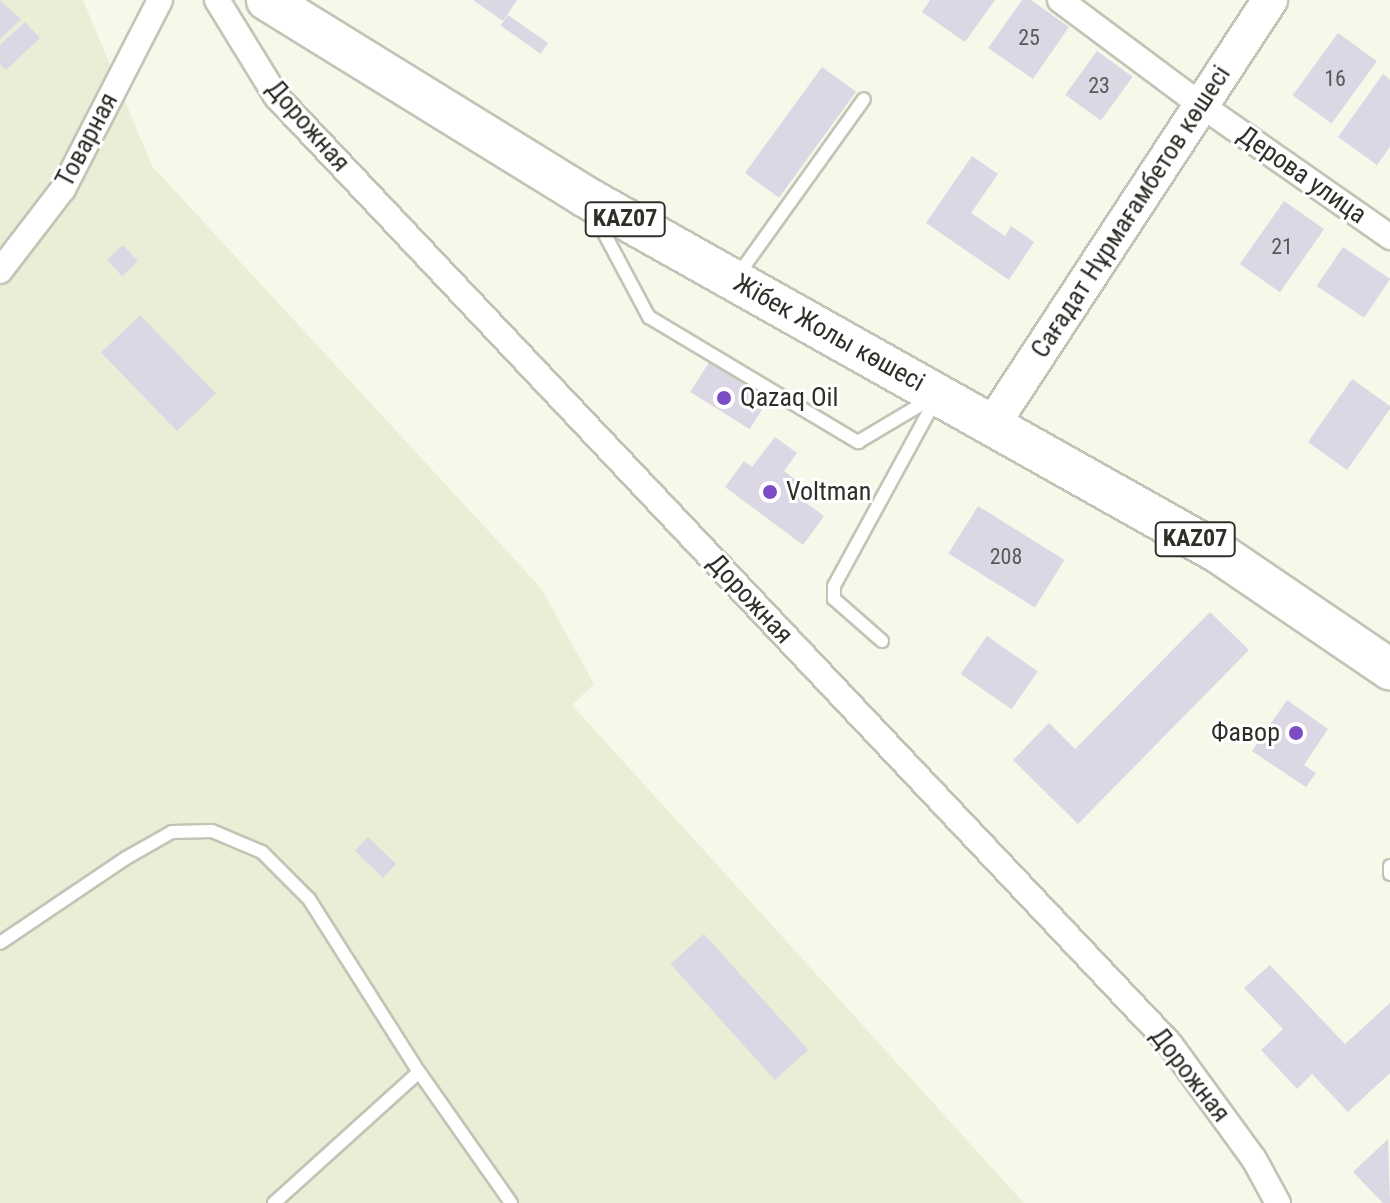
<!DOCTYPE html>
<html>
<head>
<meta charset="utf-8">
<style>
  body { margin:0 }
  #map { position:relative; width:1390px; height:1203px; overflow:hidden; background:#f7f8e9; font-family:"Roboto Condensed",sans-serif }
  div>[style] { position:absolute }
  .built>* { inset:0; background:#ecedd7 }
  .building>* { inset:0; background:#dbd7e5; transform-origin:0 0 }
  .roads { filter:drop-shadow(2px 0 #c3c4b5) drop-shadow(-2px 0 #c3c4b5) drop-shadow(0 2px #c3c4b5) drop-shadow(0 -2px #c3c4b5) }
  .service>* { height:12px; margin:-6px; padding:0 6px; transform-origin:6px; border-radius:6px; background:#fff }
  .minor>* { height:24px; margin:-12px; padding:0 12px; transform-origin:12px; border-radius:12px; background:#fff }
  .secondary>* { height:34px; margin:-17px; padding:0 17px; transform-origin:17px; border-radius:17px; background:#fff }
  .trunk>* { height:40px; margin:-20px; padding:0 20px; transform-origin:20px; border-radius:20px; background:#fff }
  .dots>* { width:22px; height:22px; translate:-50% -50%; box-sizing:border-box; border:4px solid #fff; border-radius:50% }
  span { translate:-50% -50%; white-space:nowrap; text-align:center; line-height:1.15; -webkit-text-stroke:6px #fff; paint-order:stroke }
  .number-label { font-size:22px; color:#5a5959 }
  .number-label span { -webkit-text-stroke-width:0 }
  .shield-label span { padding:2px 6px; background:#fff; border:2px solid; border-radius:6px; -webkit-text-stroke-width:0 }
  .shield-label { font-size:24px; color:#2f2f2a; font-weight:700 }
  .street-label { font-size:26px; color:#2f2f2a }
  .poi-label { font-size:26px; color:#2f2f2a }
  .left { translate:0 -50%; text-align:left }
  .right { translate:-100% -50%; text-align:right }
</style>
</head>
<body>
<div id="map">
  <div class="built">
    <i style="clip-path:polygon(0 0,83px 0,152px 166px,541px 588px,594px 684px,572px 705px,1024px 1203px,0 1203px)"></i>
  </div>
  <div class="building">
    <i style="clip-path:polygon(0 0,21px 19px,0 39px)"></i>
    <i style="clip-path:polygon(473px 0,517px 0,503px 21px)"></i>
    <i style="clip-path:polygon(930px 0,995px 0,965px 42px,922px 12px)"></i>
    <i style="clip-path:polygon(1022px 0,1031px 0,1069px 27px,1033px 79px,988px 48px)"></i>
    <i style="left:508px;top:15px;width:49px;height:13px;rotate:35deg"></i>
    <i style="clip-path:polygon(25px 22px,40px 38px,6px 70px,0 64px,0 45px)"></i>
    <i style="left:1338px;top:33px;width:48px;height:77px;rotate:36deg"></i>
    <i style="left:1097px;top:51px;width:44px;height:54px;rotate:36deg"></i>
    <i style="left:822px;top:67px;width:42px;height:131px;rotate:36deg"></i>
    <i style="clip-path:polygon(1383px 74px,1390px 80px,1390px 147px,1377px 165px,1338px 137px)"></i>
    <i style="clip-path:polygon(972px 156px,998px 174px,971px 213px,1005px 236px,1011px 226px,1034px 242px,1009px 280px,926px 223px)"></i>
    <i style="left:1284px;top:201px;width:49px;height:77px;rotate:35deg"></i>
    <i style="left:123px;top:245px;width:22px;height:22px;rotate:47deg"></i>
    <i style="left:1343px;top:247px;width:57px;height:47px;rotate:34deg"></i>
    <i style="left:140px;top:315px;width:109px;height:54px;rotate:46deg"></i>
    <i style="left:711px;top:359px;width:70px;height:39px;rotate:32deg"></i>
    <i style="clip-path:polygon(1352px 379px,1390px 406px,1390px 409px,1347px 470px,1308px 442px)"></i>
    <i style="clip-path:polygon(775px 437px,797px 453px,784px 471px,805px 487px,798px 497px,824px 516px,803px 545px,725px 487px,744px 461px,752px 467px)"></i>
    <i style="left:978px;top:506px;width:102px;height:56px;rotate:32deg"></i>
    <i style="clip-path:polygon(1210px 612px,1249px 650px,1078px 824px,1013px 760px,1049px 723px,1075px 749px)"></i>
    <i style="left:987px;top:636px;width:62px;height:46px;rotate:35deg"></i>
    <i style="clip-path:polygon(1287px 700px,1328px 729px,1304px 765px,1316px 773px,1306px 787px,1252px 751px)"></i>
    <i style="left:368px;top:837px;width:39px;height:19px;rotate:44deg"></i>
    <i style="left:704px;top:934px;width:156px;height:45px;rotate:48deg"></i>
    <i style="clip-path:polygon(1270px 965px,1345px 1044px,1390px 1003px,1390px 1073px,1348px 1112px,1312px 1074px,1297px 1089px,1261px 1050px,1283px 1029px,1244px 988px)"></i>
    <i style="clip-path:polygon(1388px 1139px,1390px 1203px,1383px 1203px,1353px 1172px)"></i>
  </div>
  <div class="roads">
    <div class="service">
      <i style="left:595px;top:216px;width:115px;rotate:61.9deg"></i>
      <i style="left:649px;top:317px;width:244px;rotate:30.9deg"></i>
      <i style="left:858px;top:442px;width:84px;rotate:-30.8deg"></i>
      <i style="left:738px;top:275px;width:216px;rotate:-54.4deg"></i>
      <i style="left:882px;top:641px;width:64px;rotate:-138.8deg"></i>
      <i style="left:834px;top:599px;width:13px;rotate:-90deg"></i>
      <i style="left:834px;top:586px;width:211px;rotate:-61.4deg"></i>
      <i style="left:1390px;top:866px;width:8px;rotate:90deg"></i>
      <i style="left:0;top:943px;width:152px;rotate:-34deg"></i>
      <i style="left:126px;top:858px;width:53px;rotate:-29.5deg"></i>
      <i style="left:172px;top:832px;width:40px;rotate:-1.4deg"></i>
      <i style="left:212px;top:831px;width:54px;rotate:22.8deg"></i>
      <i style="left:262px;top:852px;width:66px;rotate:45deg"></i>
      <i style="left:309px;top:899px;width:205px;rotate:57.6deg"></i>
      <i style="left:419px;top:1072px;width:160px;rotate:54.9deg"></i>
      <i style="left:274px;top:1203px;width:195px;rotate:-42.1deg"></i>
    </div>
    <div class="minor">
      <i style="left:217px;top:0;width:113px;rotate:58.4deg"></i>
      <i style="left:276px;top:96px;width:1303px;rotate:46.68deg"></i>
      <i style="left:1170px;top:1044px;width:142px;rotate:53.9deg"></i>
      <i style="left:1254px;top:1159px;width:50px;rotate:61.4deg"></i>
      <i style="left:1060px;top:0;width:176px;rotate:36.7deg"></i>
      <i style="left:1201px;top:105px;width:231px;rotate:34.9deg"></i>
      <i style="left:0;top:271px;width:103px;rotate:-52.5deg"></i>
      <i style="left:63px;top:189px;width:212px;rotate:-62.8deg"></i>
    </div>
    <div class="secondary">
      <i style="left:992px;top:425px;width:508px;rotate:-56.81deg"></i>
    </div>
    <div class="trunk">
      <i style="left:267px;top:0;width:373px;rotate:31.7deg"></i>
      <i style="left:584px;top:196px;width:728px;rotate:29.34deg"></i>
      <i style="left:1219px;top:553px;width:207px;rotate:34.2deg"></i>
    </div>
  </div>
  <div class="dots">
    <i style="left:724px;top:398px;background:#7b4cc4"></i>
    <i style="left:770px;top:492px;background:#7b4cc4"></i>
    <i style="left:1296px;top:733px;background:#7b4cc4"></i>
  </div>
  <div class="number-label">
    <span style="left:1029px;top:38px">25</span>
    <span style="left:1335px;top:79px">16</span>
    <span style="left:1099px;top:86px">23</span>
    <span style="left:1282px;top:247px">21</span>
    <span style="left:1006px;top:557px">208</span>
  </div>
  <div class="shield-label">
    <span style="left:625px;top:219px">KAZ07</span>
    <span style="left:1195px;top:539px">KAZ07</span>
  </div>
  <div class="street-label">
    <span style="left:308px;top:126px;rotate:49deg">Дорожная</span>
    <span style="left:87px;top:140px;rotate:-62deg">Товарная</span>
    <span style="left:1302px;top:175px;rotate:35deg">Дерова улица</span>
    <span style="left:1131px;top:212px;rotate:-57deg">Сағадат Нұрмағамбетов көшесі</span>
    <span style="left:829px;top:333px;rotate:29deg">Жібек Жолы көшесі</span>
    <span style="left:750px;top:599px;rotate:47deg">Дорожная</span>
    <span style="left:1190px;top:1075px;rotate:52deg">Дорожная</span>
  </div>
  <div class="poi-label">
    <span class="left" style="left:740px;top:398px">Qazaq Oil</span>
    <span class="left" style="left:786px;top:492px">Voltman</span>
    <span class="right" style="left:1280px;top:733px">Фавор</span>
  </div>
</div>
</body>
</html>
